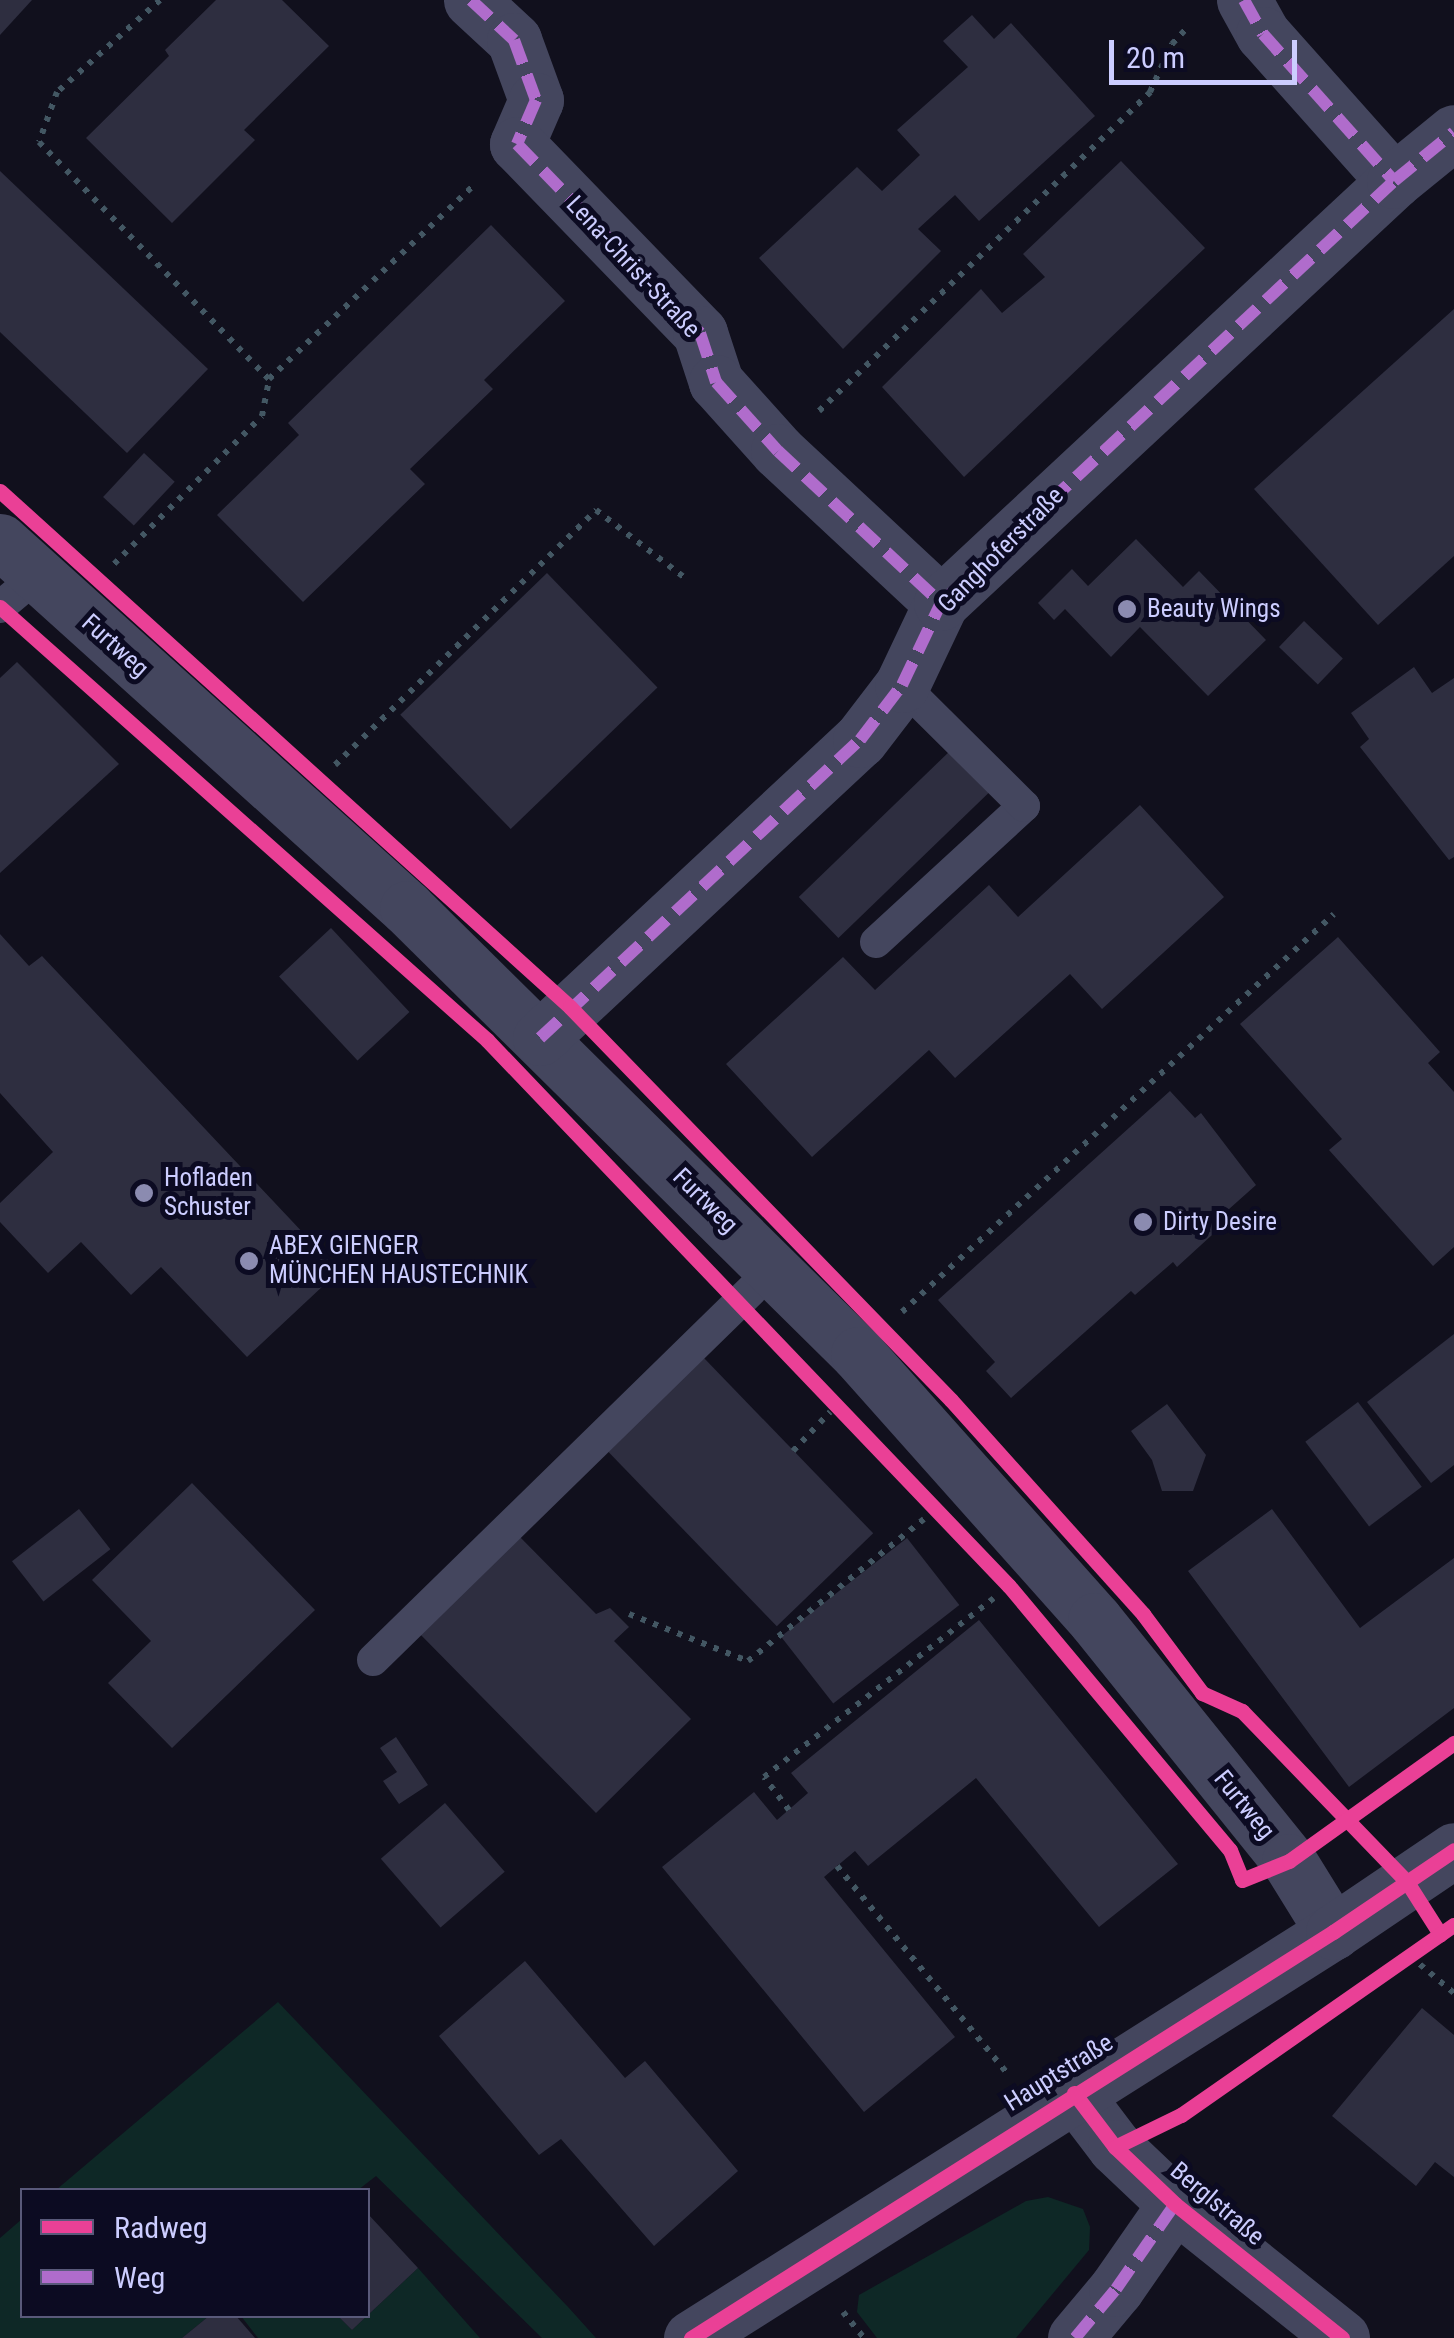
<!DOCTYPE html>
<html>
<head>
<meta charset="utf-8">
<style>
  body { margin:0 }
  #map { position:relative; width:1454px; height:2338px; overflow:hidden; background:#11101d; font-family:"Roboto Condensed",sans-serif }
  div>[style] { position:absolute }
  .green>* { inset:0; background:#0e2826 }
  .building>* { inset:0; background:#2e2e40; transform-origin:0 0 }
  .path>* { height:6px; margin-top:-3px; transform-origin:0; background:repeating-linear-gradient(90deg,#435763 0 5px,transparent 0 13px) }
  .lane>* { height:32px; margin:-16px; padding:0 16px; transform-origin:16px; border-radius:16px; background:#44465e }
  .street>* { height:55px; margin:-27.5px; padding:0 27.5px; transform-origin:27.5px; border-radius:27.5px; background:#44465e }
  .quiet>* { height:12px; margin-top:-6px; transform-origin:0; background:repeating-linear-gradient(90deg,#b06ccc 0 25px,transparent 0 37px) }
  .cycleway>* { height:15px; margin:-7.5px; padding:0 7.5px; transform-origin:7.5px; border-radius:7.5px; background:#ea4096 }
  .dots>* { width:28px; height:28px; translate:-50% -50%; box-sizing:border-box; border:5px solid #0c0b22; border-radius:50% }
  span { translate:-50% -50%; white-space:nowrap; text-align:center; line-height:1.15; -webkit-text-stroke:10px #0c0b22; paint-order:stroke }
  .street-label { font-size:25px; color:#cccdff }
  .poi-label { font-size:25px; color:#cccdff }
  .left { translate:0 -50%; text-align:left }
  .legend { position:absolute; left:20px; top:2188px; width:350px; height:130px; box-sizing:border-box; background:#0c0b22; border:2px solid #59597a; margin:0; padding:12px 18px; list-style:none; font-size:30px; color:#cccdff }
  .legend li { display:flex; align-items:center; gap:20px; height:50px }
  .legend b { width:50px; border:2px solid #59597a }
  .scale { position:absolute; left:1109px; top:40px; width:188px; height:45px; box-sizing:border-box; border:5px solid #cccdff; border-top:0; padding-left:12px; font-size:30px; line-height:35px; white-space:nowrap; color:#cccdff; -webkit-text-stroke:8px #0c0b22; paint-order:stroke }
</style>
</head>
<body>
<div id="map">
  <div class="green">
    <i style="clip-path:polygon(278px 2002px,569px 2308px,596px 2338px,542px 2338px,376px 2176px,358px 2190px,56px 2190px)"></i>
    <i style="clip-path:polygon(1048px 2197px,1083px 2209px,1090px 2227px,1089px 2250px,1016px 2338px,877px 2338px,857px 2312px,859px 2295px,1026px 2201px)"></i>
    <i style="clip-path:polygon(22px 2219px,22px 2316px,209px 2316px,182px 2338px,0 2338px,0 2238px)"></i>
    <i style="clip-path:polygon(418px 2268px,480px 2338px,258px 2338px,241px 2316px,338px 2316px,352px 2330px)"></i>
  </div>
  <div class="building">
    <i style="clip-path:polygon(0 0,32px 0,0 35px)"></i>
    <i style="clip-path:polygon(216px 0,282px 0,329px 46px,244px 130px,255px 140px,172px 223px,86px 138px,169px 56px,165px 50px)"></i>
    <i style="clip-path:polygon(972px 15px,994px 39px,1011px 23px,1095px 116px,979px 221px,955px 195px,918px 229px,941px 251px,843px 349px,759px 258px,857px 167px,882px 191px,920px 155px,897px 130px,968px 67px,943px 41px)"></i>
    <i style="clip-path:polygon(1121px 161px,1205px 248px,964px 477px,882px 387px,981px 289px,1002px 313px,1045px 277px,1023px 254px)"></i>
    <i style="clip-path:polygon(0 171px,208px 369px,127px 453px,0 332px)"></i>
    <i style="clip-path:polygon(491px 225px,565px 301px,484px 380px,493px 389px,410px 469px,425px 484px,303px 602px,217px 515px,299px 435px,288px 423px)"></i>
    <i style="clip-path:polygon(1454px 309px,1454px 556px,1378px 625px,1254px 489px)"></i>
    <i style="left:144px;top:453px;width:42px;height:60px;rotate:43deg"></i>
    <i style="clip-path:polygon(1136px 539px,1183px 587px,1199px 571px,1266px 640px,1208px 696px,1140px 627px,1111px 657px,1065px 609px,1054px 620px,1038px 603px,1072px 569px,1088px 586px)"></i>
    <i style="left:547px;top:573px;width:159px;height:204px;rotate:46deg"></i>
    <i style="left:1304px;top:621px;width:54px;height:36px;rotate:44deg"></i>
    <i style="clip-path:polygon(17px 662px,119px 764px,0 873px,0 678px)"></i>
    <i style="clip-path:polygon(1414px 667px,1432px 693px,1454px 678px,1454px 857px,1449px 860px,1360px 747px,1369px 739px,1351px 713px)"></i>
    <i style="left:952px;top:749px;width:57px;height:213px;rotate:46deg"></i>
    <i style="clip-path:polygon(1140px 805px,1224px 897px,1102px 1009px,1070px 974px,955px 1078px,929px 1050px,812px 1157px,726px 1064px,843px 957px,875px 990px,989px 885px,1018px 917px)"></i>
    <i style="left:331px;top:928px;width:115px;height:71px;rotate:47deg"></i>
    <i style="clip-path:polygon(0 934px,29px 966px,42px 956px,339px 1271px,247px 1357px,161px 1267px,131px 1295px,81px 1242px,48px 1273px,0 1222px,0 1203px,53px 1152px,0 1093px)"></i>
    <i style="clip-path:polygon(1338px 937px,1440px 1052px,1428px 1063px,1454px 1092px,1454px 1247px,1433px 1266px,1329px 1150px,1342px 1139px,1240px 1024px)"></i>
    <i style="clip-path:polygon(1170px 1091px,1195px 1118px,1201px 1113px,1256px 1185px,1219px 1218px,1224px 1224px,1177px 1267px,1173px 1262px,1135px 1295px,1131px 1291px,1011px 1398px,986px 1371px,995px 1362px,938px 1300px)"></i>
    <i style="clip-path:polygon(1454px 1334px,1454px 1465px,1431px 1483px,1367px 1402px)"></i>
    <i style="left:703px;top:1357px;width:245px;height:134px;rotate:46deg"></i>
    <i style="left:1358px;top:1402px;width:106px;height:66px;rotate:53deg"></i>
    <i style="clip-path:polygon(1167px 1404px,1206px 1455px,1193px 1491px,1162px 1491px,1152px 1460px,1131px 1431px)"></i>
    <i style="clip-path:polygon(192px 1483px,315px 1610px,172px 1748px,108px 1683px,151px 1641px,92px 1580px)"></i>
    <i style="left:79px;top:1509px;width:51px;height:85px;rotate:52deg"></i>
    <i style="clip-path:polygon(1272px 1509px,1360px 1628px,1454px 1558px,1454px 1708px,1349px 1787px,1188px 1571px)"></i>
    <i style="clip-path:polygon(517px 1534px,596px 1614px,610px 1608px,629px 1627px,614px 1641px,691px 1719px,596px 1813px,417px 1631px)"></i>
    <i style="left:907px;top:1538px;width:85px;height:160px;rotate:52deg"></i>
    <i style="clip-path:polygon(979px 1620px,1178px 1864px,1099px 1927px,976px 1778px,868px 1866px,855px 1851px,824px 1877px,955px 2037px,864px 2112px,662px 1867px,754px 1792px,777px 1820px,808px 1793px,791px 1773px)"></i>
    <i style="clip-path:polygon(396px 1737px,428px 1785px,399px 1804px,383px 1781px,397px 1772px,380px 1748px)"></i>
    <i style="left:445px;top:1803px;width:91px;height:85px;rotate:49deg"></i>
    <i style="clip-path:polygon(525px 1961px,625px 2078px,645px 2061px,738px 2171px,654px 2246px,561px 2139px,539px 2155px,439px 2036px)"></i>
    <i style="clip-path:polygon(1422px 2008px,1454px 2035px,1454px 2177px,1435px 2162px,1416px 2186px,1332px 2116px)"></i>
    <i style="clip-path:polygon(368px 2214px,418px 2268px,352px 2330px,338px 2316px,368px 2316px)"></i>
    <i style="clip-path:polygon(209px 2316px,236px 2316px,255px 2338px,182px 2338px)"></i>
  </div>
  <div class="path">
    <i style="left:160px;top:0;width:138px;rotate:138.2deg"></i>
    <i style="left:57px;top:92px;width:53px;rotate:109.8deg"></i>
    <i style="left:39px;top:142px;width:330px;rotate:45.9deg"></i>
    <i style="left:819px;top:411px;width:460px;rotate:-43.9deg"></i>
    <i style="left:1150px;top:92px;width:53px;rotate:-65.4deg"></i>
    <i style="left:1172px;top:44px;width:25px;rotate:-47deg"></i>
    <i style="left:114px;top:564px;width:209px;rotate:-45deg"></i>
    <i style="left:262px;top:416px;width:38px;rotate:-79deg"></i>
    <i style="left:269px;top:379px;width:281px;rotate:-43.4deg"></i>
    <i style="left:335px;top:765px;width:365px;rotate:-44.3deg"></i>
    <i style="left:596px;top:510px;width:111px;rotate:37.3deg"></i>
    <i style="left:902px;top:1312px;width:587px;rotate:-42.65deg"></i>
    <i style="left:793px;top:1451px;width:54px;rotate:-46.5deg"></i>
    <i style="left:629px;top:1614px;width:128px;rotate:21.6deg"></i>
    <i style="left:748px;top:1661px;width:226px;rotate:-38.9deg"></i>
    <i style="left:789px;top:1810px;width:41px;rotate:-127.1deg"></i>
    <i style="left:764px;top:1777px;width:291px;rotate:-37.9deg"></i>
    <i style="left:837px;top:1866px;width:266px;rotate:50.6deg"></i>
    <i style="left:1410px;top:1956px;width:57px;rotate:40.1deg"></i>
    <i style="left:843px;top:2312px;width:33px;rotate:51deg"></i>
  </div>
  <div class="lane">
    <i style="left:0;top:607px;width:50px;rotate:-40.1deg"></i>
    <i style="left:876px;top:942px;width:201px;rotate:-42.6deg"></i>
    <i style="left:1024px;top:806px;width:172px;rotate:-135.2deg"></i>
    <i style="left:373px;top:1660px;width:559px;rotate:-44.35deg"></i>
  </div>
  <div class="street">
    <i style="left:471px;top:0;width:59px;rotate:42.9deg"></i>
    <i style="left:514px;top:40px;width:64px;rotate:69.9deg"></i>
    <i style="left:536px;top:100px;width:48px;rotate:113.4deg"></i>
    <i style="left:517px;top:144px;width:263px;rotate:45.9deg"></i>
    <i style="left:700px;top:333px;width:52px;rotate:71.9deg"></i>
    <i style="left:716px;top:382px;width:93px;rotate:48.1deg"></i>
    <i style="left:778px;top:451px;width:223px;rotate:43deg"></i>
    <i style="left:1244px;top:0;width:39px;rotate:61deg"></i>
    <i style="left:1263px;top:34px;width:197px;rotate:48.3deg"></i>
    <i style="left:0;top:541px;width:548px;rotate:42.04deg"></i>
    <i style="left:407px;top:908px;width:634px;rotate:44.68deg"></i>
    <i style="left:858px;top:1354px;width:356px;rotate:48.3deg"></i>
    <i style="left:1095px;top:1620px;width:309px;rotate:51.2deg"></i>
    <i style="left:1289px;top:1861px;width:84px;rotate:58.2deg"></i>
    <i style="left:540px;top:1038px;width:437px;rotate:-43deg"></i>
    <i style="left:860px;top:740px;width:69px;rotate:-52.6deg"></i>
    <i style="left:902px;top:685px;width:91px;rotate:-64.6deg"></i>
    <i style="left:941px;top:603px;width:619px;rotate:-42.97deg"></i>
    <i style="left:1394px;top:181px;width:77px;rotate:-39.2deg"></i>
    <i style="left:1074px;top:2093px;width:68px;rotate:52.8deg"></i>
    <i style="left:1115px;top:2147px;width:83px;rotate:43.5deg"></i>
    <i style="left:1175px;top:2204px;width:214px;rotate:38.7deg"></i>
    <i style="left:691px;top:2338px;width:760px;rotate:-32.31deg"></i>
    <i style="left:1333px;top:1932px;width:146px;rotate:-34.1deg"></i>
    <i style="left:1075px;top:2338px;width:64px;rotate:-50.1deg"></i>
    <i style="left:1116px;top:2289px;width:103px;rotate:-55.2deg"></i>
  </div>
  <div class="quiet">
    <i style="left:471px;top:0;width:59px;rotate:42.9deg"></i>
    <i style="left:514px;top:40px;width:64px;rotate:69.9deg"></i>
    <i style="left:536px;top:100px;width:48px;rotate:113.4deg"></i>
    <i style="left:517px;top:144px;width:263px;rotate:45.9deg"></i>
    <i style="left:700px;top:333px;width:52px;rotate:71.9deg"></i>
    <i style="left:716px;top:382px;width:93px;rotate:48.1deg"></i>
    <i style="left:778px;top:451px;width:223px;rotate:43deg"></i>
    <i style="left:1244px;top:0;width:39px;rotate:61deg"></i>
    <i style="left:1263px;top:34px;width:197px;rotate:48.3deg"></i>
    <i style="left:540px;top:1038px;width:437px;rotate:-43deg"></i>
    <i style="left:860px;top:740px;width:69px;rotate:-52.6deg"></i>
    <i style="left:902px;top:685px;width:91px;rotate:-64.6deg"></i>
    <i style="left:941px;top:603px;width:619px;rotate:-42.97deg"></i>
    <i style="left:1394px;top:181px;width:77px;rotate:-39.2deg"></i>
    <i style="left:1075px;top:2338px;width:64px;rotate:-50.1deg"></i>
    <i style="left:1116px;top:2289px;width:103px;rotate:-55.2deg"></i>
  </div>
  <div class="cycleway">
    <i style="left:0;top:491px;width:769px;rotate:42.15deg"></i>
    <i style="left:570px;top:1007px;width:547px;rotate:45.89deg"></i>
    <i style="left:951px;top:1400px;width:288px;rotate:48.1deg"></i>
    <i style="left:1143px;top:1614px;width:99px;rotate:53.2deg"></i>
    <i style="left:1202px;top:1693px;width:44px;rotate:24.2deg"></i>
    <i style="left:1242px;top:1711px;width:238px;rotate:46deg"></i>
    <i style="left:1407px;top:1882px;width:62px;rotate:57.6deg"></i>
    <i style="left:0;top:607px;width:652px;rotate:41.64deg"></i>
    <i style="left:487px;top:1040px;width:755px;rotate:46.29deg"></i>
    <i style="left:1009px;top:1586px;width:344px;rotate:50.1deg"></i>
    <i style="left:1230px;top:1850px;width:32px;rotate:68deg"></i>
    <i style="left:1242px;top:1880px;width:51px;rotate:-22deg"></i>
    <i style="left:1289px;top:1861px;width:203px;rotate:-35.6deg"></i>
    <i style="left:1074px;top:2093px;width:68px;rotate:52.8deg"></i>
    <i style="left:1115px;top:2147px;width:83px;rotate:43.5deg"></i>
    <i style="left:1175px;top:2204px;width:214px;rotate:38.7deg"></i>
    <i style="left:1115px;top:2147px;width:73px;rotate:-25.9deg"></i>
    <i style="left:1181px;top:2115px;width:332px;rotate:-34.9deg"></i>
    <i style="left:691px;top:2338px;width:760px;rotate:-32.31deg"></i>
    <i style="left:1333px;top:1932px;width:146px;rotate:-34.1deg"></i>
  </div>
  <div class="dots">
    <i style="left:1127px;top:609px;background:#8b8bb0"></i>
    <i style="left:144px;top:1193px;background:#8b8bb0"></i>
    <i style="left:1143px;top:1222px;background:#8b8bb0"></i>
    <i style="left:249px;top:1261px;background:#8b8bb0"></i>
  </div>
  <div class="street-label">
    <span style="left:633px;top:267px;rotate:47deg">Lena-Christ-Straße</span>
    <span style="left:1001px;top:550px;rotate:-45deg">Ganghoferstraße</span>
    <span style="left:115px;top:646px;rotate:42deg">Furtweg</span>
    <span style="left:705px;top:1201px;rotate:45deg">Furtweg</span>
    <span style="left:1244px;top:1805px;rotate:51deg">Furtweg</span>
    <span style="left:1059px;top:2073px;rotate:-32deg">Hauptstraße</span>
    <span style="left:1217px;top:2204px;rotate:40deg">Berglstraße</span>
  </div>
  <div class="poi-label">
    <span class="left" style="left:1147px;top:609px">Beauty Wings</span>
    <span class="left" style="left:164px;top:1193px">Hofladen<br>Schuster</span>
    <span class="left" style="left:1163px;top:1222px">Dirty Desire</span>
    <span class="left" style="left:269px;top:1261px">ABEX GIENGER<br>MÜNCHEN HAUSTECHNIK</span>
  </div>
  <ul class="legend">
  <li><b style="height:12px;background:#ea4096"></b>Radweg</li>
  <li><b style="height:12px;background:#b06ccc"></b>Weg</li>
  </ul>
  <div class="scale">20 m</div>
</div>
</body>
</html>
